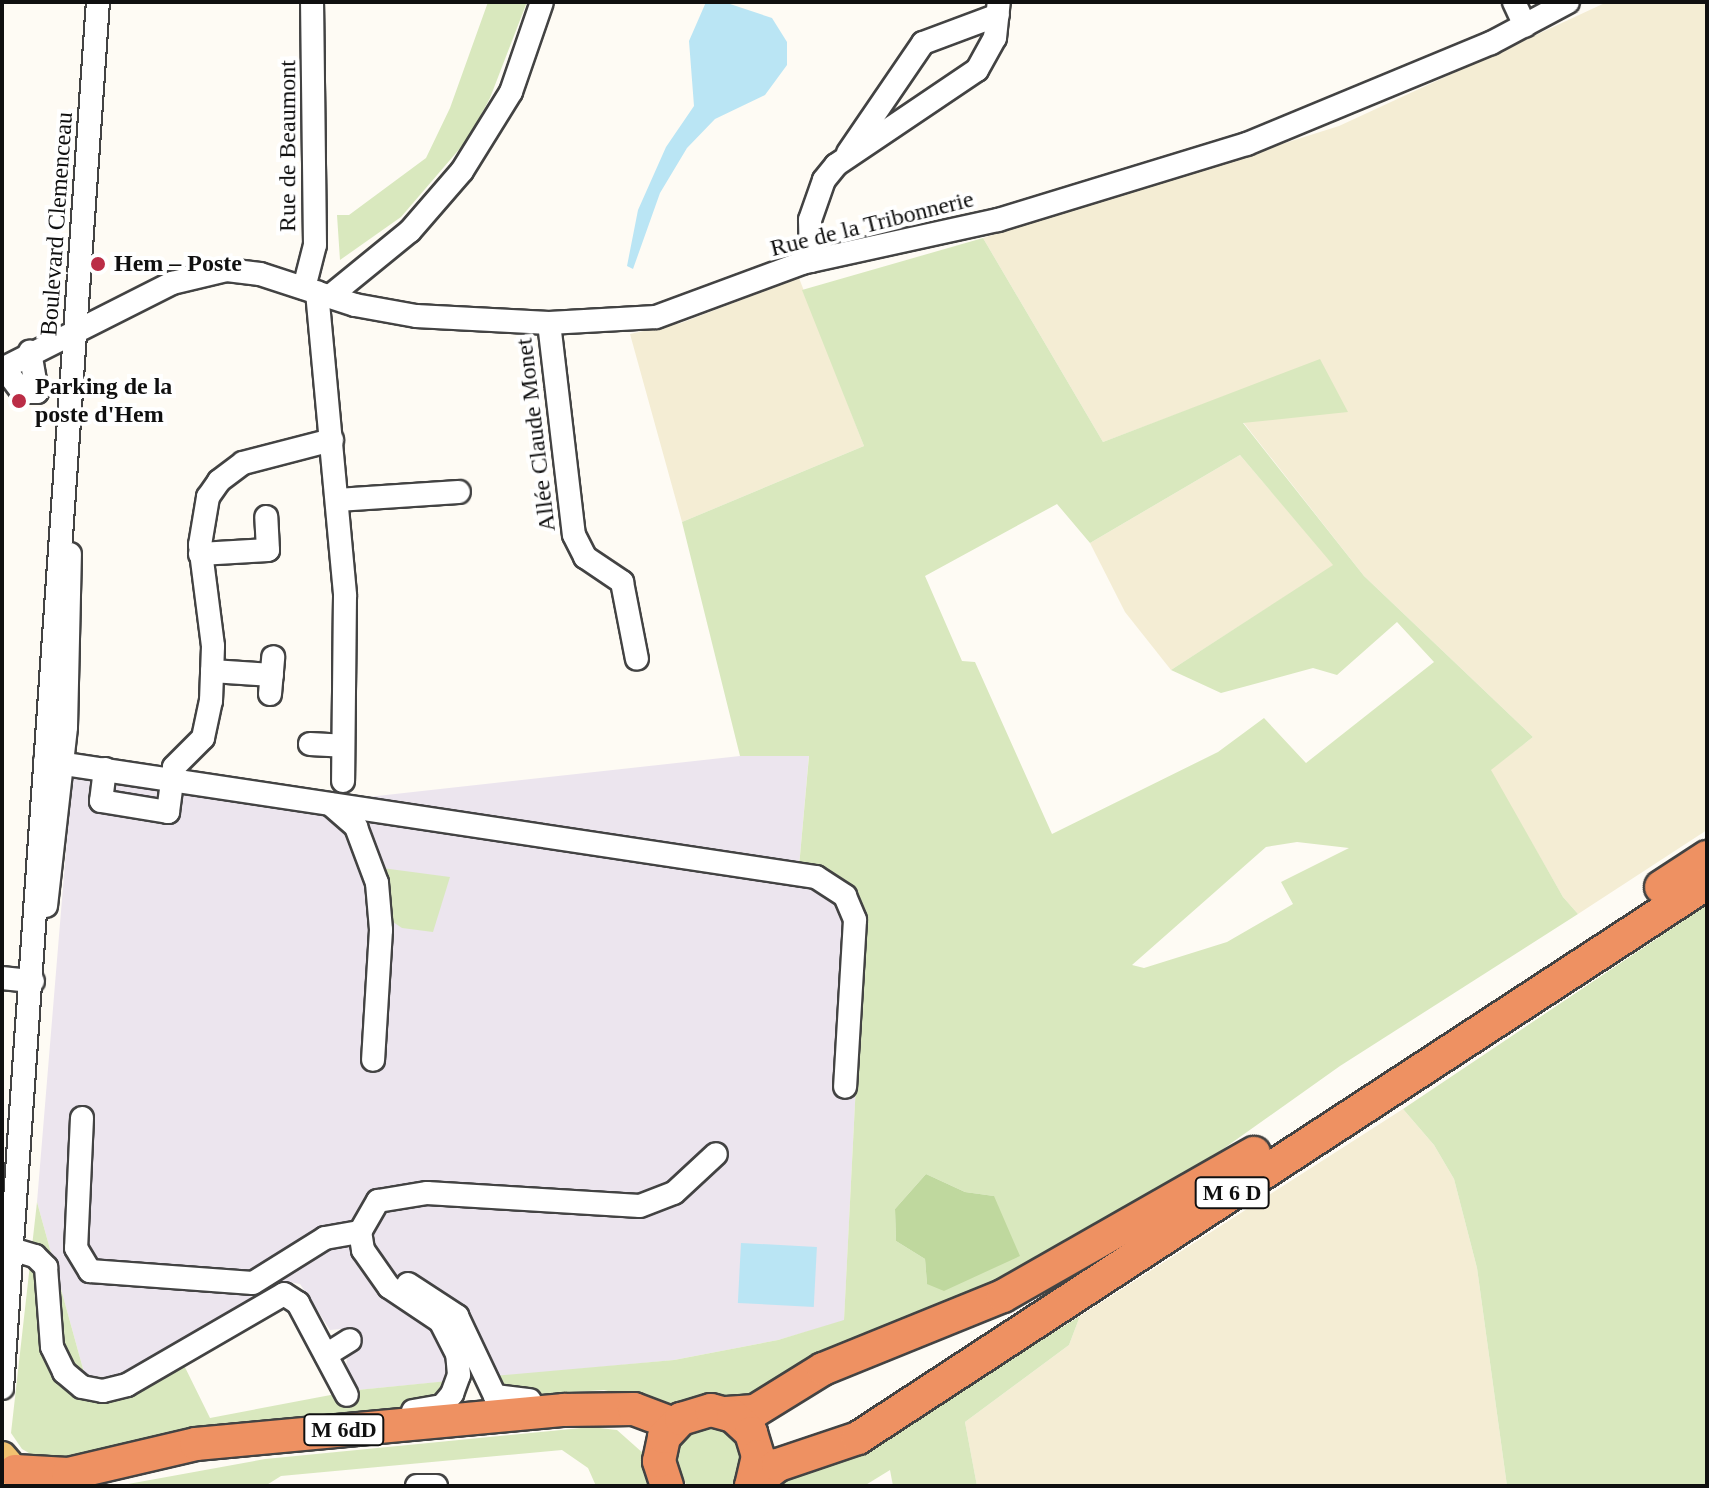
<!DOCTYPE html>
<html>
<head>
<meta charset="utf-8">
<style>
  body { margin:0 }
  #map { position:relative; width:1709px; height:1488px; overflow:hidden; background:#fefbf4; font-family:"Times New Roman",serif }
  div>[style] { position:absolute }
  .industrial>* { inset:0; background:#ece5ee }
  .farmland>* { inset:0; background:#f4edd4 }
  .green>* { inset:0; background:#d9e8be }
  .forest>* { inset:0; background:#bfd89e }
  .water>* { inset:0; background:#bae5f4; transform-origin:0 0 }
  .roads { filter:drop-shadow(2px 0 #434343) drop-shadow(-2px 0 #434343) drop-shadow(0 2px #434343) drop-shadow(0 -2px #434343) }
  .minor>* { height:22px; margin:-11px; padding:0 11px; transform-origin:11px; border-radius:11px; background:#fff }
  .major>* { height:28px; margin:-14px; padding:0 14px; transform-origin:14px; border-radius:14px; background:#f2c270 }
  .highway>* { height:32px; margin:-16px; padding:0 16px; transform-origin:16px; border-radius:16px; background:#ee9162 }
  .dots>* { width:22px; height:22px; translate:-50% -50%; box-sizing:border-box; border:4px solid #fff; border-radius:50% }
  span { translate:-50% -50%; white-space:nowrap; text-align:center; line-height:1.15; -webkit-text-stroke:8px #fff; paint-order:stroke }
  .shield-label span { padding:2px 6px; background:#fff; border:2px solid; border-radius:6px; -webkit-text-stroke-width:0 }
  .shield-label { font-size:22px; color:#101010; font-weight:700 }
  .street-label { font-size:24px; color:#101010 }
  .poi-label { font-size:24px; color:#101010; font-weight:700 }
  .left { translate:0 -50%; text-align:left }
  .frame { position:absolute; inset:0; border:4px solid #101010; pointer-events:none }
</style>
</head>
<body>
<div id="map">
  <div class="industrial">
    <i style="clip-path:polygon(74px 754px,359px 798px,740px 756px,809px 755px,799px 867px,864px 926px,844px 1321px,778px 1340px,674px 1360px,357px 1390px,345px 1377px,347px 1358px,361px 1347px,353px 1328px,330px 1330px,300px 1284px,289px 1282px,120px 1378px,85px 1376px,37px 1202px)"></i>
  </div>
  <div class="farmland">
    <i style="clip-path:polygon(1607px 2px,1707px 2px,1707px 830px,1578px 914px,1563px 897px,1490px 770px,1533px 737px,1364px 576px,1243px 422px,1320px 360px,1103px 442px,983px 238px,1339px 126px)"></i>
    <i style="clip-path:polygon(799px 278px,864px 446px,682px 522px,630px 334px,681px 323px)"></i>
    <i style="clip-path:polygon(1240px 455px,1334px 565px,1171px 670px,1125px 612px,1090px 543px)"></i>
    <i style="clip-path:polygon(1403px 1109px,1434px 1145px,1454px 1179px,1477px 1268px,1507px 1486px,977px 1486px,965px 1422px,1069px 1345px,1080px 1316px)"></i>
  </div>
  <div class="green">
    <i style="clip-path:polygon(488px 2px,527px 2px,490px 98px,468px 139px,401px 217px,340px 260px,337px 215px,349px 215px,426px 158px,450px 108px)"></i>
    <i style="clip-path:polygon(evenodd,983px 238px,1103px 442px,1320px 359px,1348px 412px,1243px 423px,1364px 576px,1533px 737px,1491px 770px,1563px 897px,1578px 914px,1340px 1066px,1161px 1193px,1024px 1270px,746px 1403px,674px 1407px,604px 1390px,514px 1396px,501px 1391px,494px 1376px,674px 1360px,778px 1340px,844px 1320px,864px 926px,799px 867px,809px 756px,740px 756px,682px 522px,864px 446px,802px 290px,983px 238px,1240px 455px,1333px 565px,1171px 670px,1221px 693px,1313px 668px,1337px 675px,1397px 622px,1434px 662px,1306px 763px,1264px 718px,1218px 752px,1052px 834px,975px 662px,962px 661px,925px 576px,1057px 504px,1090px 543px,1240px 455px,983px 238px,1297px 842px,1349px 848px,1281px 882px,1293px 904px,1227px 942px,1144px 968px,1132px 965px,1266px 847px,1297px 842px,983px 238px,926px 1174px,965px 1192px,994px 1196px,927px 1284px,925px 1259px,896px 1241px,895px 1209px,926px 1174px)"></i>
    <i style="clip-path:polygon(382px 868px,450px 877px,433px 932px,402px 928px,390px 920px)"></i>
    <i style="clip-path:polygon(1707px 905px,1707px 1486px,1507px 1486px,1477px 1268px,1454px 1179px,1434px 1145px,1403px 1109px)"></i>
    <i style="clip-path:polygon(37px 1202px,85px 1376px,120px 1378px,175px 1347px,210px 1418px,357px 1390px,448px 1381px,434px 1399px,355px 1418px,76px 1461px,43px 1461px,22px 1449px,11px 1433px)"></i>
    <i style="clip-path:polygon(1080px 1316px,1069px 1345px,965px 1422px,977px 1486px,893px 1486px,890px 1470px,864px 1486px,768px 1486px,938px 1405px)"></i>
    <i style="clip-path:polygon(718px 1424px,745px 1449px,737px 1485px,687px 1486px,675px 1462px,677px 1446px,691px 1429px)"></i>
    <i style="clip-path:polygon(591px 1427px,617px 1430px,644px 1454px,656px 1486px,596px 1486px,588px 1468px,562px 1450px,281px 1476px,265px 1486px,117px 1486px,265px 1459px)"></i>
  </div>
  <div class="forest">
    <i style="clip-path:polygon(926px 1174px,965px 1192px,994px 1196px,1020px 1256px,944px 1291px,927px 1284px,925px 1259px,896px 1241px,895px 1209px)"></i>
  </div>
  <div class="water">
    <i style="clip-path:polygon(706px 2px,724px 2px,772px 18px,787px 42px,787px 65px,765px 95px,715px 119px,687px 148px,660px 193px,633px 269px,627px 266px,638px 210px,666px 147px,694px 106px,689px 41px)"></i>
    <i style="left:741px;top:1243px;width:76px;height:60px;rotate:3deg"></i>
  </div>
  <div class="roads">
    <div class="minor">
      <i style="left:1514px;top:2px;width:26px;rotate:65deg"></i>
      <i style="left:848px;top:153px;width:133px;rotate:-55.7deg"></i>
      <i style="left:923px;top:43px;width:80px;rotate:-20.5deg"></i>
      <i style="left:811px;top:261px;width:41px;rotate:-91.4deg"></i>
      <i style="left:810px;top:220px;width:42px;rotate:-70.7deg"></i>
      <i style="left:824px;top:180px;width:19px;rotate:-51deg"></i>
      <i style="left:836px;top:165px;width:170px;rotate:-34deg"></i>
      <i style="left:977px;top:70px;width:37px;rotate:-61deg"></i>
      <i style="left:995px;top:38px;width:36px;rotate:-84deg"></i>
      <i style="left:304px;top:288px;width:44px;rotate:-75.7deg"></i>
      <i style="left:315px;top:245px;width:243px;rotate:-90.7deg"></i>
      <i style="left:317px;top:292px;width:305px;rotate:84.7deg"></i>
      <i style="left:345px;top:596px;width:185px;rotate:90.6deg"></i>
      <i style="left:329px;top:297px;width:104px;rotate:-39.2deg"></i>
      <i style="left:410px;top:231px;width:79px;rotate:-49.1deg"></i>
      <i style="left:462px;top:171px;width:93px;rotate:-58.2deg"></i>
      <i style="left:511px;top:92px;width:95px;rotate:-71deg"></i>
      <i style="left:549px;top:323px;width:213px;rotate:83.3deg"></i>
      <i style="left:574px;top:535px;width:25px;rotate:63deg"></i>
      <i style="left:585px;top:557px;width:45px;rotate:34deg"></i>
      <i style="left:622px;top:582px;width:78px;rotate:79deg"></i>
      <i style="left:4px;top:368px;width:30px;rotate:53deg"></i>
      <i style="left:22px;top:392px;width:15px"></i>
      <i style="left:37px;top:392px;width:41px;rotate:-99.9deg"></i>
      <i style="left:2px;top:369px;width:191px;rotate:-26.8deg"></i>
      <i style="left:172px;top:283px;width:57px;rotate:-13.3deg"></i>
      <i style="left:227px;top:270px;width:33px;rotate:7deg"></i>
      <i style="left:260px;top:274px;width:100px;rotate:18.1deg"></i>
      <i style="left:355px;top:305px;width:62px;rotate:10.2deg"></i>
      <i style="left:416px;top:316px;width:133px;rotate:3deg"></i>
      <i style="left:549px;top:323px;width:107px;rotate:-3.2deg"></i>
      <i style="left:656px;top:317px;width:156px;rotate:-20.3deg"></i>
      <i style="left:802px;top:263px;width:201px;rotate:-12.4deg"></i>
      <i style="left:998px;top:220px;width:260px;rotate:-17deg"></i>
      <i style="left:1247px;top:144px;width:264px;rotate:-22.5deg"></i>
      <i style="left:1491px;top:43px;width:87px;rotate:-28deg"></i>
      <i style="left:337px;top:500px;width:122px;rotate:-3.8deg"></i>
      <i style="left:200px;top:554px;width:68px;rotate:-3.4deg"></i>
      <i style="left:268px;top:550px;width:33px;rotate:-93deg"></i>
      <i style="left:212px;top:671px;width:60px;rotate:3.8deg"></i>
      <i style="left:270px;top:694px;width:37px;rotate:-85deg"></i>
      <i style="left:310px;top:744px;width:33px;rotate:3deg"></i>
      <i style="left:45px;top:761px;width:780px;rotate:8.56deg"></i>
      <i style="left:816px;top:877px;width:35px;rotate:33deg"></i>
      <i style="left:845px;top:896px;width:26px;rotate:67deg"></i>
      <i style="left:855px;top:920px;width:167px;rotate:93.4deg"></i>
      <i style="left:105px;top:769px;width:32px;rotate:97deg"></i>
      <i style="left:101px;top:801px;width:68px;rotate:9.3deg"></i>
      <i style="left:168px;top:812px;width:45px;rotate:-82.4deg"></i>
      <i style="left:174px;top:767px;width:41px;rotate:-45deg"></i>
      <i style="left:203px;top:738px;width:38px;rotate:-78deg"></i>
      <i style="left:211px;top:701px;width:55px;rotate:-87.9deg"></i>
      <i style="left:213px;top:646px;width:102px;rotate:-97.3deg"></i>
      <i style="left:200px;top:545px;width:49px;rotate:-80.5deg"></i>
      <i style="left:208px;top:497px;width:19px;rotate:-55deg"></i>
      <i style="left:219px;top:481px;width:30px;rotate:-37deg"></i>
      <i style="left:243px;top:463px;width:92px;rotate:-14.5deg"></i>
      <i style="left:330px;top:804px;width:35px;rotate:41deg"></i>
      <i style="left:356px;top:827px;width:60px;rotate:69.4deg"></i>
      <i style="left:377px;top:883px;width:47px;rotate:85.1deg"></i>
      <i style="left:381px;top:930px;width:130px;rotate:93.5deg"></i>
      <i style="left:46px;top:906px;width:180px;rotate:-83.6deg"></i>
      <i style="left:66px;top:727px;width:173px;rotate:-88.7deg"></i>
      <i style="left:2px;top:978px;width:31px;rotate:6deg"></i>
      <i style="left:82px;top:1118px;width:130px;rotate:92.6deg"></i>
      <i style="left:76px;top:1248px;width:27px;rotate:59deg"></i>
      <i style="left:90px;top:1271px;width:163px;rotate:4.2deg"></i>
      <i style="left:253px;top:1283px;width:85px;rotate:-32deg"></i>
      <i style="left:325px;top:1238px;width:36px;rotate:-10deg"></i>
      <i style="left:15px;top:1250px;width:21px;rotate:17deg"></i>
      <i style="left:35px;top:1256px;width:16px;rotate:45deg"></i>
      <i style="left:46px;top:1267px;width:80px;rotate:85.7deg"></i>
      <i style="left:52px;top:1347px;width:28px;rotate:64deg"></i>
      <i style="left:64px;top:1372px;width:23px;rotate:40deg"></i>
      <i style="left:82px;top:1387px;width:21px;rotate:11deg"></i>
      <i style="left:103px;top:1391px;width:25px;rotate:-14deg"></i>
      <i style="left:127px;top:1385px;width:181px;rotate:-30.1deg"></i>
      <i style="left:284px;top:1294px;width:17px;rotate:33deg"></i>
      <i style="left:298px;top:1303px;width:104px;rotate:62deg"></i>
      <i style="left:408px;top:1284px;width:59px;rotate:33.1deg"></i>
      <i style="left:457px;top:1316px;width:89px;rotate:64.6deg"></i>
      <i style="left:495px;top:1396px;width:35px;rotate:7deg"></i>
      <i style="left:326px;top:1355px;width:28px;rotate:-32deg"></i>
      <i style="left:2px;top:1388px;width:1389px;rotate:-86.04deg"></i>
      <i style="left:413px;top:1411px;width:29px;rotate:-10deg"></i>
      <i style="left:442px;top:1406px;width:16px;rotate:-50deg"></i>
      <i style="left:452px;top:1394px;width:20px;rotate:-70deg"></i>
      <i style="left:459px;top:1375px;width:21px;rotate:-95deg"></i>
      <i style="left:457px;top:1354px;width:37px;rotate:-117deg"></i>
      <i style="left:440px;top:1321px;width:61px;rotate:-146.3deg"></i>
      <i style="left:389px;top:1287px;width:45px;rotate:-125.1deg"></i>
      <i style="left:363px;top:1250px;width:18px;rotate:-99deg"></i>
      <i style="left:360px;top:1232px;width:36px;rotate:-60deg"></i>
      <i style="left:378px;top:1201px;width:50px;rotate:-9.3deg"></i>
      <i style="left:427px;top:1193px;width:213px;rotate:3.5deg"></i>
      <i style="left:640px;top:1206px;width:36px;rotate:-21deg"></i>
      <i style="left:674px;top:1193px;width:57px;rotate:-42.9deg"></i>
      <i style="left:417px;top:1486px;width:19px"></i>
    </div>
    <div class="major">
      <i style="left:2px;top:1456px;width:20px;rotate:49deg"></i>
      <i style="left:15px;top:1471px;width:16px;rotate:75deg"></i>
    </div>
    <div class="highway">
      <i style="left:1661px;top:887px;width:55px;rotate:-33.1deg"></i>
      <i style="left:726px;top:1413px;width:29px;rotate:-4deg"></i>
      <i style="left:755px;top:1411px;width:80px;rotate:-31.7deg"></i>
      <i style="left:823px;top:1369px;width:194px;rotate:-22.1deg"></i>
      <i style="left:1003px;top:1296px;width:289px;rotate:-29.7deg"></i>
      <i style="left:15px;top:1471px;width:53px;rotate:3.2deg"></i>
      <i style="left:68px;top:1474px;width:131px;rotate:-13.2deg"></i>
      <i style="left:196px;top:1444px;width:370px;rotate:-5.3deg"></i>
      <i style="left:564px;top:1410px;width:70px;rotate:-0.8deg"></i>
      <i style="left:634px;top:1409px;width:43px;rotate:20.6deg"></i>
      <i style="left:667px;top:1486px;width:26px;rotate:-108deg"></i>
      <i style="left:659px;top:1461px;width:25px;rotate:-78deg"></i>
      <i style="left:664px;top:1437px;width:25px;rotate:-47deg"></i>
      <i style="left:681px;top:1419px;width:31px;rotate:-17deg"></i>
      <i style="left:711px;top:1410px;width:23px;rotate:15deg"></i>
      <i style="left:733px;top:1416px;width:25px;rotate:43deg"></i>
      <i style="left:751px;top:1433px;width:24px;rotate:73deg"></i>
      <i style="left:758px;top:1456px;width:31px;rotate:103deg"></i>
      <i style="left:751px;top:1486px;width:34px;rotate:-38deg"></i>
      <i style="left:778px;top:1465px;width:84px;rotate:-18.6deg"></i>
      <i style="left:858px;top:1438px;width:1014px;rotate:-33.17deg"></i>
    </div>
  </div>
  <div class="dots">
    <i style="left:98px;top:264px;background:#bb2d46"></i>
    <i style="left:19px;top:401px;background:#bb2d46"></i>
  </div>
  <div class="shield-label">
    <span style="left:1232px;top:1193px">M 6 D</span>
    <span style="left:344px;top:1430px">M 6dD</span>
  </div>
  <div class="street-label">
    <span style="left:288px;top:146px;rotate:-90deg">Rue de Beaumont</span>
    <span style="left:57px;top:224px;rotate:-86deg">Boulevard Clemenceau</span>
    <span style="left:872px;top:224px;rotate:-14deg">Rue de la Tribonnerie</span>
    <span style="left:536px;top:435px;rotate:-97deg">Allée Claude Monet</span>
  </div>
  <div class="poi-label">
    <span class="left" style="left:114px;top:264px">Hem – Poste</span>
    <span class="left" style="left:35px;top:401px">Parking de la<br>poste d'Hem</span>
  </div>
  <div class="frame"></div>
</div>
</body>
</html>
